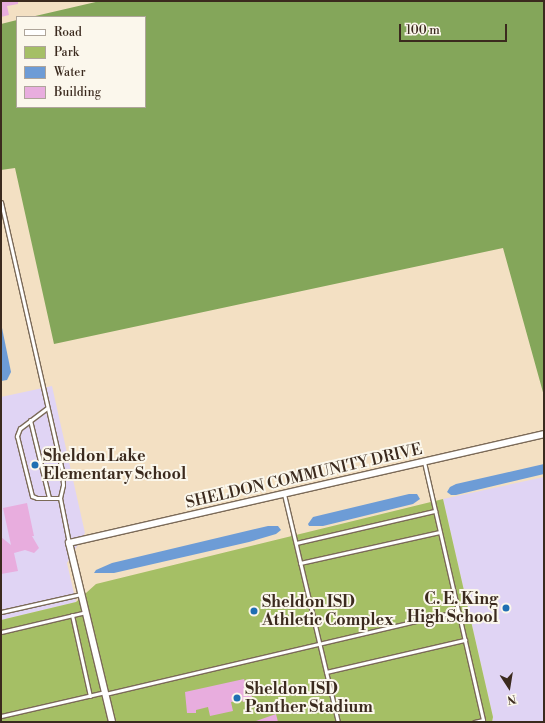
<!DOCTYPE html>
<html>
<head>
<meta charset="utf-8">
<style>
  body { margin:0 }
  #map { position:relative; width:545px; height:723px; overflow:hidden; background:#f3e0c3; font-family:"Libre Bodoni",serif }
  div>[style] { position:absolute }
  .built>* { inset:0; background:#e0d4f4 }
  .green>* { inset:0; background:#a5bf65 }
  .forest>* { inset:0; background:#84a65a }
  .water>* { inset:0; background:#6d9cd6 }
  .building>* { inset:0; background:#e8adde }
  .path>* { height:1.5px; margin-top:-0.75px; transform-origin:0; background:repeating-linear-gradient(90deg,#7b6a58 0 1px,transparent 0 4px) }
  .roads { filter:drop-shadow(1px 0 #7b6a58) drop-shadow(-1px 0 #7b6a58) drop-shadow(0 1px #7b6a58) drop-shadow(0 -1px #7b6a58) }
  .service>* { height:3px; margin:-1.5px; padding:0 1.5px; transform-origin:1.5px; border-radius:1.5px; background:#fff }
  .minor>* { height:5.5px; margin:-2.75px; padding:0 2.75px; transform-origin:2.75px; border-radius:2.75px; background:#fff }
  .dots>* { width:11px; height:11px; translate:-50% -50%; box-sizing:border-box; border:2px solid #fbf7ec; border-radius:50% }
  span { translate:-50% -50%; white-space:nowrap; text-align:center; line-height:1.15; -webkit-text-stroke:4px #fbf7ec; paint-order:stroke }
  .poi-label { font-size:16px; color:#3b2a1e; font-weight:700 }
  .left { translate:0 -50%; text-align:left }
  .right { translate:-100% -50%; text-align:right }
  .street-label { font-size:16px; color:#3b2a1e }
  .frame { position:absolute; inset:0; border:2px solid #3b2a1e; pointer-events:none }
  .legend { position:absolute; left:16px; top:16px; width:130px; height:92px; box-sizing:border-box; background:#fbf7ec; border:1px solid #aea59a; margin:0; padding:5px 7px; list-style:none; font-size:12px; color:#3b2a1e }
  .legend li { display:flex; align-items:center; gap:8px; height:20px }
  .legend b { width:20px; border:1px solid #aea59a }
  .north { position:absolute; left:489px; top:667px; width:40px; height:40px; -webkit-text-stroke:3px #fbf7ec; paint-order:stroke; rotate:168deg; font-size:11px; font-weight:700; line-height:16px; text-align:center; color:#3b2a1e }
  .north::after { content:''; display:block; margin:auto; width:14px; height:18px; background:#3b2a1e; clip-path:polygon(50% 0,100% 100%,50% 72%,0 100%) }
  .scale { position:absolute; left:399px; top:24px; width:108px; height:18px; box-sizing:border-box; border:2px solid #3b2a1e; border-top:0; padding-left:5px; font-size:12px; line-height:14px; white-space:nowrap; color:#3b2a1e; -webkit-text-stroke:3px #fbf7ec; paint-order:stroke }
</style>
</head>
<body>
<div id="map">
  <div class="built">
    <i style="clip-path:polygon(52px 386px,85px 533px,67px 563px,76px 602px,1px 620px,1px 397px)"></i>
    <i style="clip-path:polygon(544px 477px,544px 722px,492px 722px,493px 717px,443px 499px)"></i>
  </div>
  <div class="green">
    <i style="clip-path:polygon(443px 499px,493px 717px,492px 722px,1px 722px,1px 620px,76px 602px,96px 584px)"></i>
  </div>
  <div class="forest">
    <i style="clip-path:polygon(100px 1px,544px 1px,544px 396px,503px 248px,54px 344px,15px 168px,1px 170px,1px 24px,17px 20px,17px 107px,145px 107px,145px 17px,31px 17px)"></i>
  </div>
  <div class="water">
    <i style="clip-path:polygon(1px 323px,11px 372px,7px 380px,1px 381px)"></i>
    <i style="clip-path:polygon(544px 464px,544px 474px,456px 495px,451px 495px,447px 492px,450px 487px,456px 484px)"></i>
    <i style="clip-path:polygon(409px 494px,417px 494px,420px 499px,413px 504px,323px 526px,309px 526px,308px 524px,313px 517px)"></i>
    <i style="clip-path:polygon(268px 526px,278px 526px,281px 530px,276px 534px,249px 542px,114px 573px,94px 573px,96px 570px,112px 563px)"></i>
  </div>
  <div class="building">
    <i style="clip-path:polygon(1px 1px,18px 1px,18px 4px,7px 6px,9px 15px,1px 17px)"></i>
    <i style="clip-path:polygon(27px 503px,34px 536px,32px 536px,39px 548px,34px 553px,25px 550px,14px 553px,18px 571px,1px 574px,1px 537px,11px 545px,3px 508px)"></i>
    <i style="clip-path:polygon(244px 679px,253px 699px,243px 702px,242px 700px,231px 702px,233px 711px,210px 716px,208px 707px,196px 710px,196px 713px,187px 713px,185px 692px)"></i>
    <i style="clip-path:polygon(276px 714px,278px 722px,256px 722px,256px 721px)"></i>
  </div>
  <div class="path">
    <i style="left:543px;top:722px;width:1px"></i>
  </div>
  <div class="roads">
    <div class="service">
      <i style="left:1px;top:202px;width:275px;rotate:77.2deg"></i>
      <i style="left:62px;top:470px;width:15px;rotate:86deg"></i>
      <i style="left:63px;top:485px;width:13px;rotate:103deg"></i>
      <i style="left:60px;top:498px;width:46px;rotate:78.7deg"></i>
      <i style="left:47px;top:408px;width:34px;rotate:143deg"></i>
      <i style="left:20px;top:428px;width:9px;rotate:111deg"></i>
      <i style="left:17px;top:436px;width:62px;rotate:76deg"></i>
      <i style="left:32px;top:496px;width:5px;rotate:22deg"></i>
      <i style="left:37px;top:498px;width:23px"></i>
      <i style="left:30px;top:420px;width:80px;rotate:76.3deg"></i>
      <i style="left:424px;top:462px;width:265px;rotate:77.1deg"></i>
      <i style="left:483px;top:720px;width:9px;rotate:167deg"></i>
      <i style="left:284px;top:494px;width:234px;rotate:76.7deg"></i>
      <i style="left:296px;top:543px;width:143px;rotate:-13deg"></i>
      <i style="left:300px;top:563px;width:143px;rotate:-12.5deg"></i>
      <i style="left:1px;top:612px;width:82px;rotate:-12.7deg"></i>
      <i style="left:72px;top:615px;width:83px;rotate:77.5deg"></i>
      <i style="left:1px;top:632px;width:87px;rotate:-13.2deg"></i>
      <i style="left:326px;top:672px;width:143px;rotate:-13deg"></i>
      <i style="left:105px;top:694px;width:363px;rotate:-13.2deg"></i>
      <i style="left:1px;top:716px;width:107px;rotate:-13deg"></i>
    </div>
    <div class="minor">
      <i style="left:112px;top:722px;width:184px;rotate:-103.5deg"></i>
      <i style="left:69px;top:543px;width:487px;rotate:-12.9deg"></i>
    </div>
  </div>
  <div class="dots">
    <i style="left:35px;top:465px;background:#1f6fb2"></i>
    <i style="left:506px;top:608px;background:#1f6fb2"></i>
    <i style="left:254px;top:611px;background:#1f6fb2"></i>
    <i style="left:237px;top:698px;background:#1f6fb2"></i>
  </div>
  <div class="poi-label">
    <span class="left" style="left:43px;top:465px">Sheldon Lake<br>Elementary School</span>
    <span class="right" style="left:498px;top:608px">C. E. King<br>High School</span>
    <span class="left" style="left:262px;top:611px">Sheldon ISD<br>Athletic Complex</span>
    <span class="left" style="left:245px;top:698px">Sheldon ISD<br>Panther Stadium</span>
  </div>
  <div class="street-label">
    <span style="left:304px;top:476px;rotate:-13deg">SHELDON COMMUNITY DRIVE</span>
  </div>
  <div class="frame"></div>
  <ul class="legend">
  <li><b style="height:5px;background:#fff"></b>Road</li>
  <li><b style="height:11px;background:#a5bf65"></b>Park</li>
  <li><b style="height:11px;background:#6d9cd6"></b>Water</li>
  <li><b style="height:11px;background:#e8adde"></b>Building</li>
  </ul>
  <div class="north">N</div>
  <div class="scale">100 m</div>
</div>
</body>
</html>
